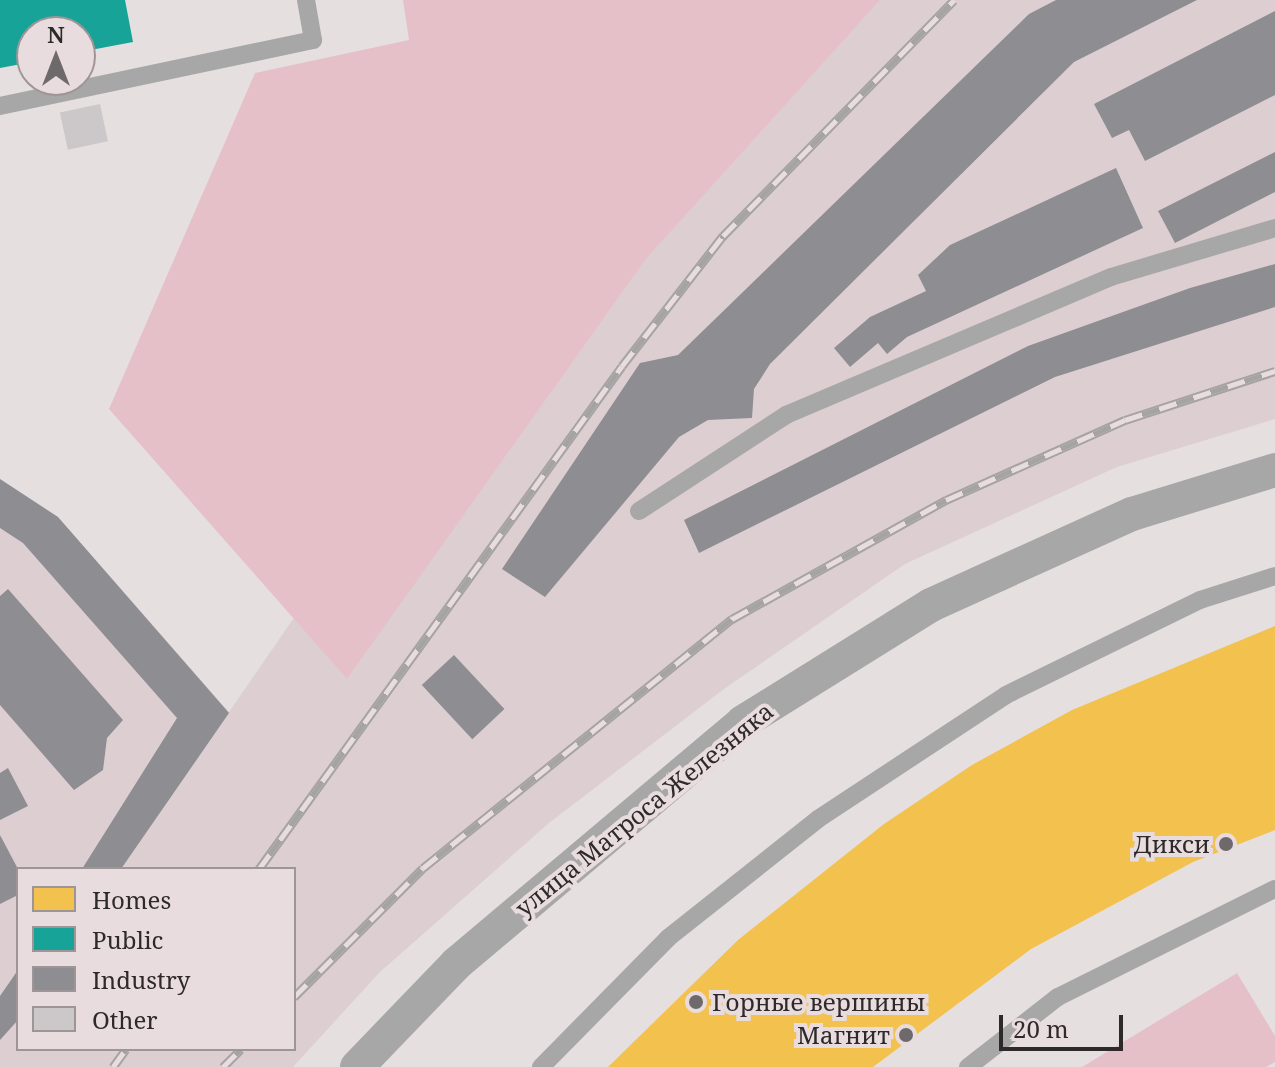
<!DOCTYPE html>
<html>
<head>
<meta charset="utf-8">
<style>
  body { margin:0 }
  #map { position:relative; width:1275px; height:1067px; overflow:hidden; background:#e6dfe0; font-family:"Noto Serif",serif }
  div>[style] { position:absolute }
  .built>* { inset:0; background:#ddcfd1 }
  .green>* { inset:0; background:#e6c0c8 }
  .homes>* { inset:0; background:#f2c14e }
  .public>* { inset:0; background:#17a398 }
  .industry>* { inset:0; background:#8d8d92; transform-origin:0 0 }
  .building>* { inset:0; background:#ccc7c8; transform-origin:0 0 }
  .lane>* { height:18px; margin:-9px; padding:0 9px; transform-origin:9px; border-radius:9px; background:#a8a7a7 }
  .street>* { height:34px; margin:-17px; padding:0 17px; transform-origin:17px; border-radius:17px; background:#a8a7a7 }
  .rail>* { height:9px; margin-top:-4.5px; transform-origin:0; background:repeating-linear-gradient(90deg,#e9dcde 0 18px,#a5a3a3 0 36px); box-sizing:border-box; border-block:2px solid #a5a3a3 }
  .dots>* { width:22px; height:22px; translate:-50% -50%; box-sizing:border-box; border:4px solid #e9dcde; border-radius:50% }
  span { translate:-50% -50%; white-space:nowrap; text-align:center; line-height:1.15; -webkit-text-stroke:8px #e9dcde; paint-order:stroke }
  .street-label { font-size:24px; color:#2e2a2a }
  .poi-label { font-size:24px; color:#2e2a2a }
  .right { translate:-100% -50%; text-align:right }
  .left { translate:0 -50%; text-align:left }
  .legend { position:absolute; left:16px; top:867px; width:280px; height:184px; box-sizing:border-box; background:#e9dcde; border:2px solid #9e9596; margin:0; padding:10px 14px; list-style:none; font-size:24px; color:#2e2a2a }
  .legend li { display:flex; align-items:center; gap:16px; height:40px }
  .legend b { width:40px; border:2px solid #9e9596 }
  .north { position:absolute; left:16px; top:16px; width:80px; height:80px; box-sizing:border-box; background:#e9dcde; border:2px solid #9e9596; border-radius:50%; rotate:0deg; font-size:22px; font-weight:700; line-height:32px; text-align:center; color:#2e2a2a }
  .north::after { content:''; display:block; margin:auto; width:28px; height:36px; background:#6e696a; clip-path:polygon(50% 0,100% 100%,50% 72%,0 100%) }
  .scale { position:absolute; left:999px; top:1015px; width:124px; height:36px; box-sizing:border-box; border:4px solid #2e2a2a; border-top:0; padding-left:10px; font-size:24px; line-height:28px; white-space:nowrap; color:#2e2a2a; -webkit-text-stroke:6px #e9dcde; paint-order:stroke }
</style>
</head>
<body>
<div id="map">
  <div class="built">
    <i style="clip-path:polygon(evenodd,829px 0,1275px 0,1275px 419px,1117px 467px,905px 564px,724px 689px,549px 823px,380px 972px,293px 1067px,0 1067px,0 479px,58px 517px,229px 712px,451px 389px,829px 0,18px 869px,294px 869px,294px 1049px,18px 1049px,18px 869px)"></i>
  </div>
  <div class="green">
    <i style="clip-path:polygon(403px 0,880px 0,645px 260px,347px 679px,109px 409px,255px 73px,409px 40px)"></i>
    <i style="clip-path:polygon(1237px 973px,1275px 1036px,1275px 1062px,1266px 1067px,1082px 1067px)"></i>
  </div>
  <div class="homes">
    <i style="clip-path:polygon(1275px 626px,1275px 830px,1193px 862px,1031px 949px,873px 1067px,608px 1067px,738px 940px,884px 824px,972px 765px,1072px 710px)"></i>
  </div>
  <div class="public">
    <i style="clip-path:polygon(0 0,125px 0,133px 42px,80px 52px,80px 32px,32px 32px,32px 62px,0 68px)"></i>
  </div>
  <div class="industry">
    <i style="clip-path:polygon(1056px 0,1197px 0,1074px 62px,770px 364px,754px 389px,752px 418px,708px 420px,679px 437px,545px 597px,502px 569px,640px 363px,678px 355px,1029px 14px)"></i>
    <i style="clip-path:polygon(1275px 11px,1275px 95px,1145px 161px,1129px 130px,1112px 138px,1094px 104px)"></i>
    <i style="clip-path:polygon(1275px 152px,1275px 192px,1175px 243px,1158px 211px)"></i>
    <i style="clip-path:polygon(1116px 168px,1143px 228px,907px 337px,887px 354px,878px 343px,850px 367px,834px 348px,870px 317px,926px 291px,918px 275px,950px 245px)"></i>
    <i style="clip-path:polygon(1275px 264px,1275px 307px,1055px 377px,699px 553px,684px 520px,1028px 346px,1190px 288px)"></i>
    <i style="clip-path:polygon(0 479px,58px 517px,229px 713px,121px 869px,82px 869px,177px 718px,23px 543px,0 528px)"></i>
    <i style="clip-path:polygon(8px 589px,123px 720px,107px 738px,103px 770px,74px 790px,0 705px,0 596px)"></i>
    <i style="left:454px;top:655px;width:74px;height:44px;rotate:47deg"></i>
    <i style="clip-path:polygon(8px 768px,28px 806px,0 820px,0 773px)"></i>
    <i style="clip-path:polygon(0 835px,18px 869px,18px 895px,0 904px)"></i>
    <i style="clip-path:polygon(18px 970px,18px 1020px,0 1040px,0 996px)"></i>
  </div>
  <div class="building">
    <i style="left:100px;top:104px;width:38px;height:41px;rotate:78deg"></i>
  </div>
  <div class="lane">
    <i style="left:0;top:106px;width:320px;rotate:-11.9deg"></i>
    <i style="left:313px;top:40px;width:41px;rotate:-99.9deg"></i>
    <i style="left:639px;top:511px;width:176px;rotate:-33.1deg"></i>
    <i style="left:786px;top:415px;width:353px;rotate:-23deg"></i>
    <i style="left:1111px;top:277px;width:171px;rotate:-16.6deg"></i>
    <i style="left:541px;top:1067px;width:181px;rotate:-45.4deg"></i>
    <i style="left:668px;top:938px;width:191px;rotate:-38.4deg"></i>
    <i style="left:818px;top:819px;width:225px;rotate:-33.4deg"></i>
    <i style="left:1006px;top:695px;width:216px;rotate:-26.1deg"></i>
    <i style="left:1200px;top:600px;width:79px;rotate:-17.7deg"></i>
    <i style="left:968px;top:1067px;width:114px;rotate:-37.9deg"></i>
    <i style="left:1058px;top:997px;width:242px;rotate:-26.5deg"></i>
  </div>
  <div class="street">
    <i style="left:357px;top:1067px;width:143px;rotate:-46.1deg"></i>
    <i style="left:456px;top:964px;width:375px;rotate:-40.1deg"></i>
    <i style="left:743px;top:722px;width:221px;rotate:-31.9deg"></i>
    <i style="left:931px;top:605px;width:221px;rotate:-24.4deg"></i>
    <i style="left:1132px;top:514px;width:150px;rotate:-17.1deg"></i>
  </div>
  <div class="rail">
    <i style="left:259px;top:869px;width:620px;rotate:-54.18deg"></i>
    <i style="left:622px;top:366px;width:165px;rotate:-52.2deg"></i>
    <i style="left:723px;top:236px;width:330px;rotate:-45.6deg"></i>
    <i style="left:294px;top:997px;width:182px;rotate:-45deg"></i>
    <i style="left:423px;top:868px;width:397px;rotate:-38.9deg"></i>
    <i style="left:732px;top:619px;width:245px;rotate:-29.1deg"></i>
    <i style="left:946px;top:500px;width:196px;rotate:-24.1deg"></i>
    <i style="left:1125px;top:420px;width:158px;rotate:-18.1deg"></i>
    <i style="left:113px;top:1067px;width:22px;rotate:-54deg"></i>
    <i style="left:223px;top:1067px;width:25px;rotate:-45deg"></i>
  </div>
  <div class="dots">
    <i style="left:1226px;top:844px;background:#6e696a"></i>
    <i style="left:696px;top:1002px;background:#6e696a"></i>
    <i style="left:906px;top:1035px;background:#6e696a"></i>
  </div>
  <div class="street-label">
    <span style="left:644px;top:809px;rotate:-39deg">улица Матроса Железняка</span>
  </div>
  <div class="poi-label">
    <span class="right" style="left:1210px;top:844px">Дикси</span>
    <span class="left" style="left:712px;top:1002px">Горные вершины</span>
    <span class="right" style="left:890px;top:1035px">Магнит</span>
  </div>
  <ul class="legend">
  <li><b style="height:22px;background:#f2c14e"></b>Homes</li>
  <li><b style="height:22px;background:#17a398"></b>Public</li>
  <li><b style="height:22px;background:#8d8d92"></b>Industry</li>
  <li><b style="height:22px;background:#ccc7c8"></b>Other</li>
  </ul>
  <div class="north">N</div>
  <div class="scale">20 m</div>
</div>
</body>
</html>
